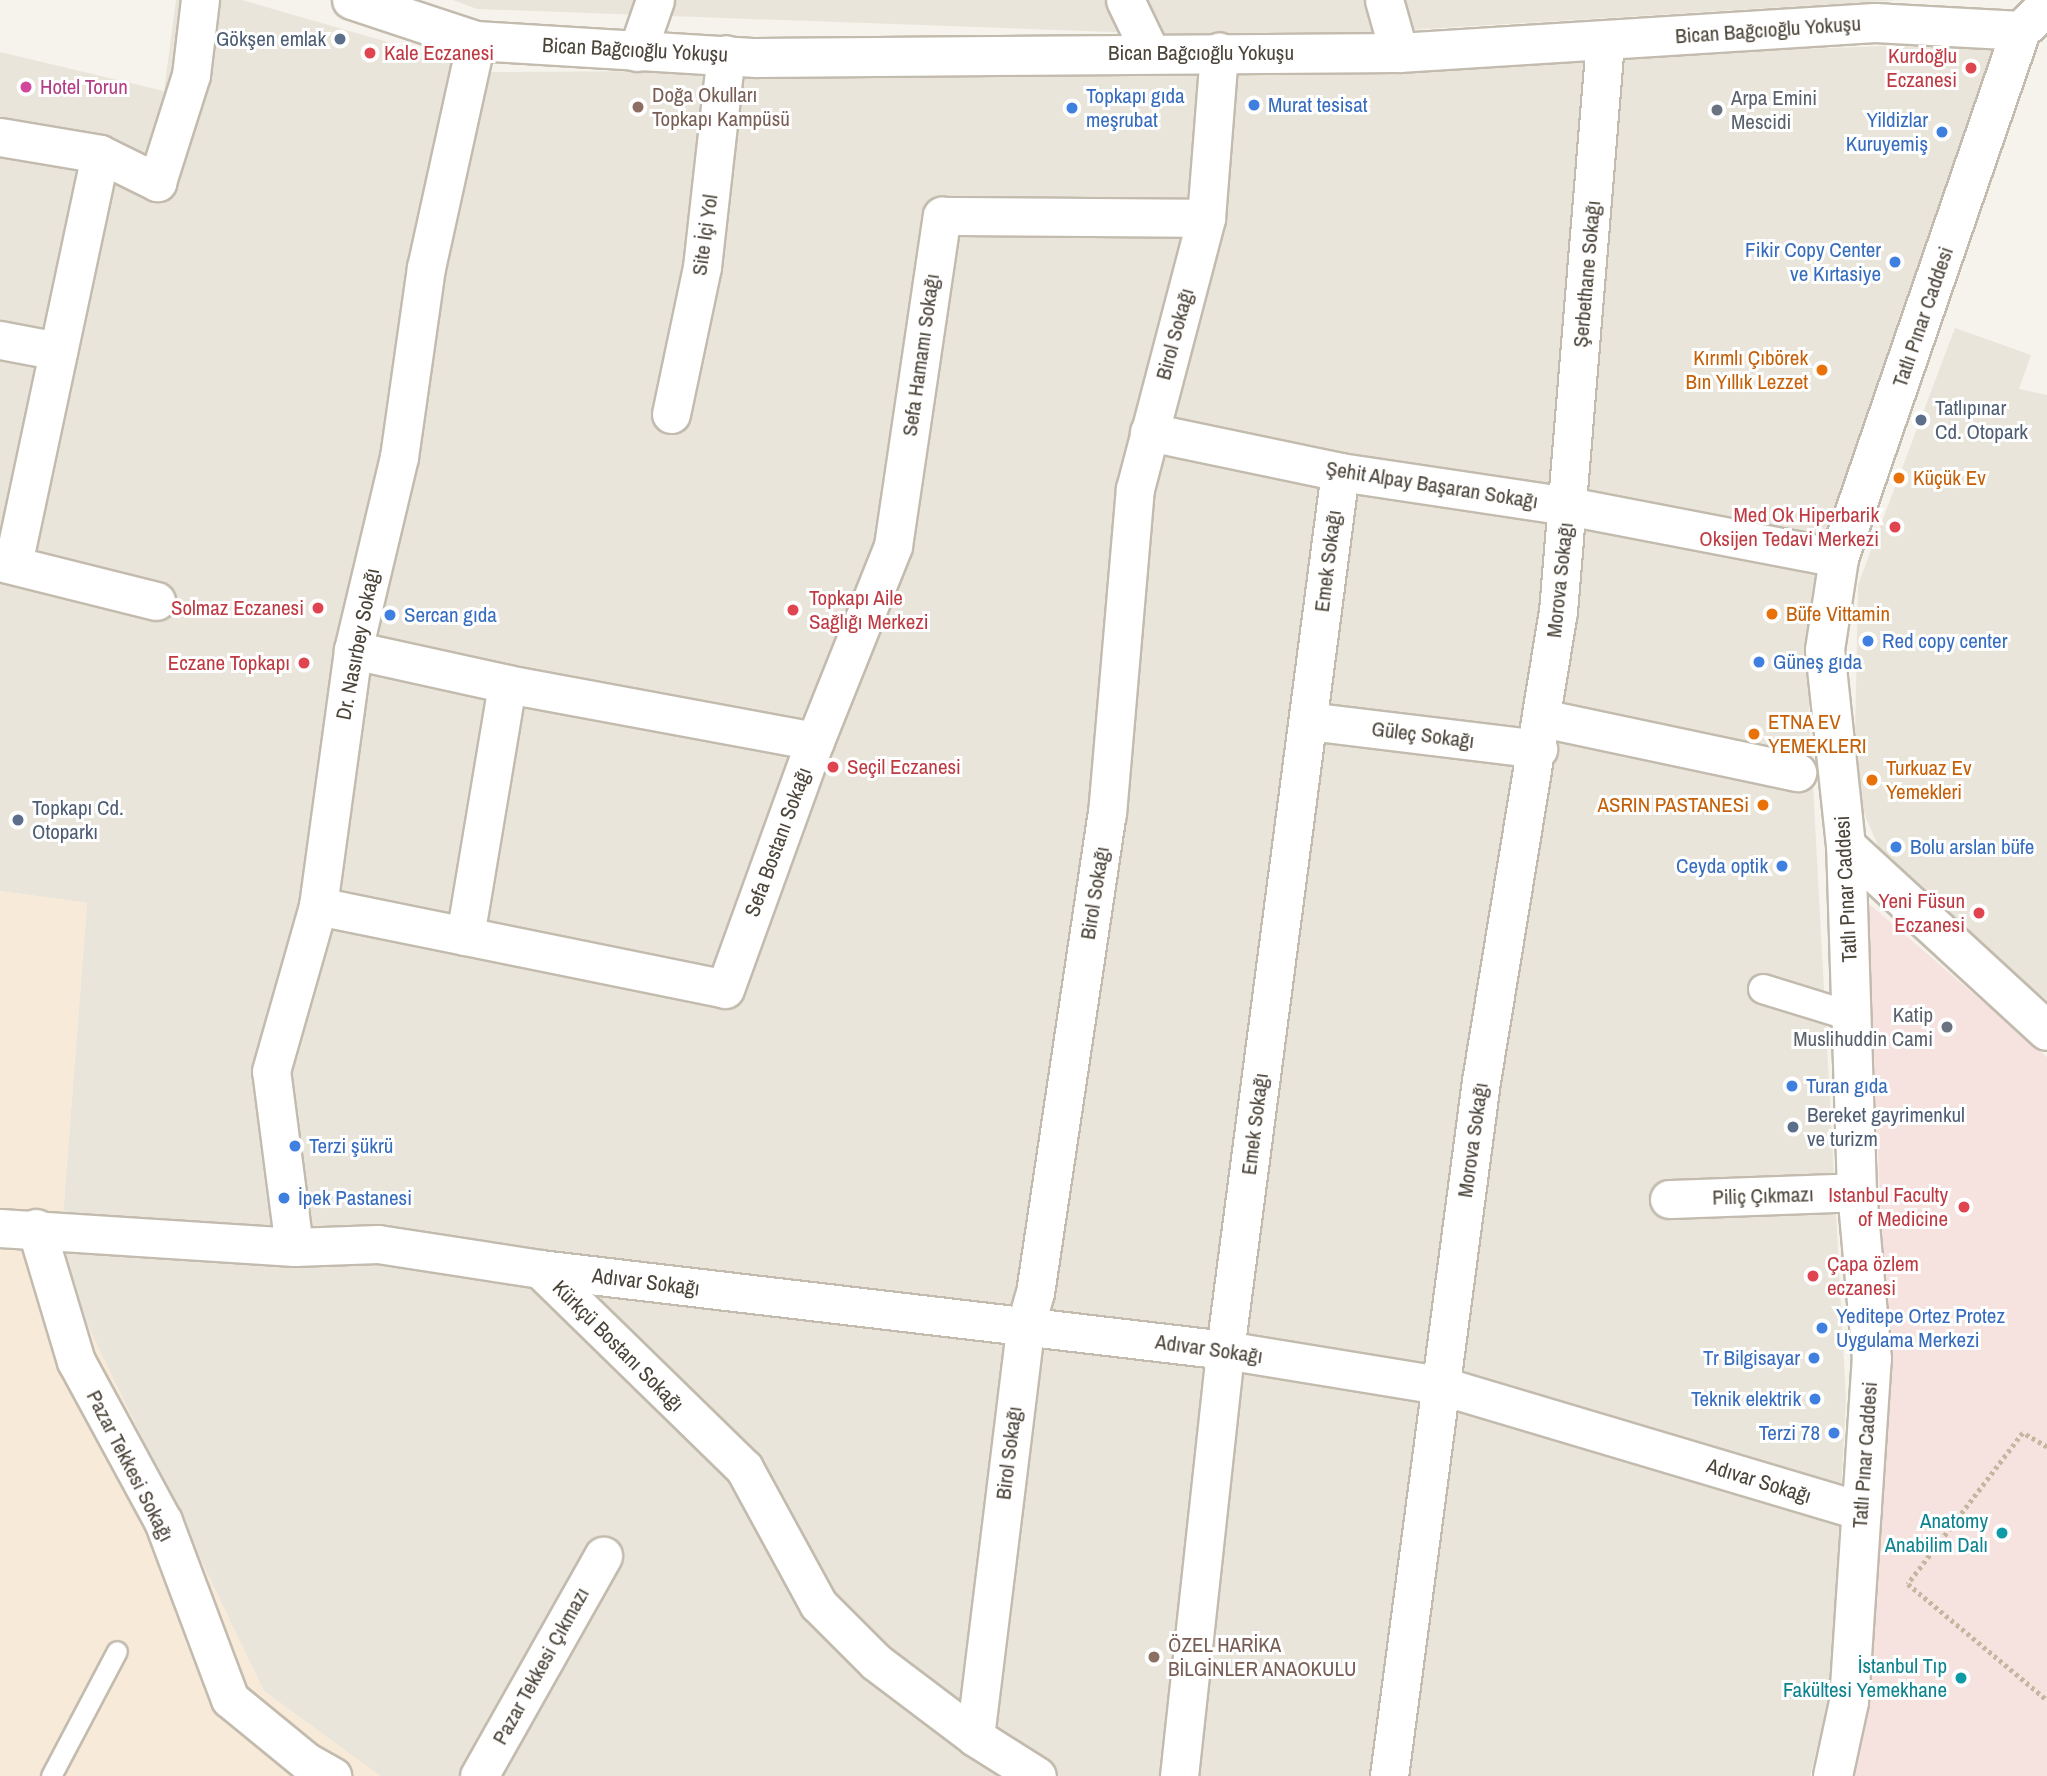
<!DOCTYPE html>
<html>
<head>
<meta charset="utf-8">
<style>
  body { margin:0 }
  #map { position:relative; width:2047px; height:1776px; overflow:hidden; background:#f6f3ec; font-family:"Archivo Narrow",sans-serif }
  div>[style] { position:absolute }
  .residential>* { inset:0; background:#eae5da }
  .commercial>* { inset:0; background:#f7ead8 }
  .medical>* { inset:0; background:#f6e3e0 }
  .path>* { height:4.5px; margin-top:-2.25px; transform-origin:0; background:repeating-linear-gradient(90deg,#c4b79f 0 3.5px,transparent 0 7px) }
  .roads { filter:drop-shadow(2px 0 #c2bbae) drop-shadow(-2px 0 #c2bbae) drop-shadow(0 2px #c2bbae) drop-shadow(0 -2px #c2bbae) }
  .service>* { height:19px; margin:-9.5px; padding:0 9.5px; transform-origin:9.5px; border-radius:9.5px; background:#fff }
  .pedestrian>* { height:28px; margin:-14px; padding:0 14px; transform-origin:14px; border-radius:14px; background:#fff }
  .minor>* { height:37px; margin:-18.5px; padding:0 18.5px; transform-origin:18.5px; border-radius:18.5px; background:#fff }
  .tertiary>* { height:38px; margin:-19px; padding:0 19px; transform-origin:19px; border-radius:19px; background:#fff }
  .dots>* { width:19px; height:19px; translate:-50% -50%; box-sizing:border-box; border:4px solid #fff; border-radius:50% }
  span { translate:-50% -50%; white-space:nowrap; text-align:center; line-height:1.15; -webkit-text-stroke:6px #fff; paint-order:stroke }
  .street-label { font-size:21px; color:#4b4439 }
  .service-label { font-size:21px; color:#4e5e75 }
  .right { translate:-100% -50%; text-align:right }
  .left { translate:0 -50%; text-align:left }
  .health-label { font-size:21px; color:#be3a42 }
  .hotel-label { font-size:21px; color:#b23c85 }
  .education-label { font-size:21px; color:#785e54 }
  .shop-label { font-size:21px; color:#366cbe }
  .worship-label { font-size:21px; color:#5b616d }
  .food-label { font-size:21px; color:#c56008 }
  .culture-label { font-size:21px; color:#0d838f }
</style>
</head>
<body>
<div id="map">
  <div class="residential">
    <i style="clip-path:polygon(176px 0,242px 0,491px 72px,1290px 67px,2001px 42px,1818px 585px,1809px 710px,1846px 1399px,1830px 1695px,1810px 1776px,380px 1776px,264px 1691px,59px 1266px,87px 903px,0 891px,0 52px,164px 91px)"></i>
    <i style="clip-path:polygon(453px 0,1900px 0,1278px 38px,477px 9px)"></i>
    <i style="clip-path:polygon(1955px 328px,2031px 355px,2019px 389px,2047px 395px,2047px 1000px,1888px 868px,1854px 791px,1858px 585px)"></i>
  </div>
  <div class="commercial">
    <i style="clip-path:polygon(0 891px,87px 903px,59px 1266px,264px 1691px,380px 1776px,0 1776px)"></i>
  </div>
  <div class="medical">
    <i style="clip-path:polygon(1867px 902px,2047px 1057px,2047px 1776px,1854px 1776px,1868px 1715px,1887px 1356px)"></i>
  </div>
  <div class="path">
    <i style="left:2047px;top:1447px;width:28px;rotate:-150deg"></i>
    <i style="left:2023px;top:1433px;width:190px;rotate:127.3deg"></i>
    <i style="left:1908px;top:1584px;width:181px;rotate:39.8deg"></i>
  </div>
  <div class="roads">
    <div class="service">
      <i style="left:51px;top:1776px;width:141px;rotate:-62.2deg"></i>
    </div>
    <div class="pedestrian">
      <i style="left:1763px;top:989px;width:92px;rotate:17.1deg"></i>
    </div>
    <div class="minor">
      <i style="left:1125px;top:0;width:58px;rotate:64.3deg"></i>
      <i style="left:1384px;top:0;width:55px;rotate:74.2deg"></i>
      <i style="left:637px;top:52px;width:55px;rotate:-70.9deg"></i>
      <i style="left:0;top:137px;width:101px;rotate:9.6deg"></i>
      <i style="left:100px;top:154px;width:64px;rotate:26.2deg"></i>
      <i style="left:157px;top:182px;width:112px;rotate:-72.4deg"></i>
      <i style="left:191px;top:75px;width:76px;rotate:-83.2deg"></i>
      <i style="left:0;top:340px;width:59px;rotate:10.7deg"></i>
      <i style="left:671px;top:414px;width:150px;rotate:-78.1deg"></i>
      <i style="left:702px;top:267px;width:214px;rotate:-83.6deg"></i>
      <i style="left:1149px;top:432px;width:195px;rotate:11.8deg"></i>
      <i style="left:1340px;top:472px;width:231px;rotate:8.5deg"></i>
      <i style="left:1568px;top:506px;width:276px;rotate:10.9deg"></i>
      <i style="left:0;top:562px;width:161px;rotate:14deg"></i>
      <i style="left:13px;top:564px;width:419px;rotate:-78deg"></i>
      <i style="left:353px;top:650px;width:158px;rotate:12.4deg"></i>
      <i style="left:507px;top:684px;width:313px;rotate:10.5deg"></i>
      <i style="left:1542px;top:718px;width:261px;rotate:12deg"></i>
      <i style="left:1308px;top:721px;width:232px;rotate:6.9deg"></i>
      <i style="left:318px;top:906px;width:415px;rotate:11.5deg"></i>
      <i style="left:725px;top:989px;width:264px;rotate:-70.1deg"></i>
      <i style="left:815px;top:741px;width:210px;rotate:-68.2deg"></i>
      <i style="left:893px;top:546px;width:334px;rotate:-81.6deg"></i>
      <i style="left:942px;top:216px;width:264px;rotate:0.4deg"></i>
      <i style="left:465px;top:936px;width:255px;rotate:-80.5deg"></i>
      <i style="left:1669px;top:1199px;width:188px;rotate:-2.1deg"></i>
      <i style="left:0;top:1228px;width:295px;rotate:3.7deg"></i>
      <i style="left:294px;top:1247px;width:84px;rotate:-2deg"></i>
      <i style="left:378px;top:1244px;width:164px;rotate:8.8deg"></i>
      <i style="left:540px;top:1269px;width:690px;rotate:6.74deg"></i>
      <i style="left:1225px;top:1350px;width:217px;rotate:9.3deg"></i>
      <i style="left:1439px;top:1385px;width:441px;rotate:16.6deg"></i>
      <i style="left:36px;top:1228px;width:139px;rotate:73.3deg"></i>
      <i style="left:76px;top:1361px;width:182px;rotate:61.5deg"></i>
      <i style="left:163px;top:1521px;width:190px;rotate:69.4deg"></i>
      <i style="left:230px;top:1699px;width:99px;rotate:39.3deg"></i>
      <i style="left:307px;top:1762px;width:29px;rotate:29deg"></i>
      <i style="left:294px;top:1247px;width:177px;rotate:-97.4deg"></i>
      <i style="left:271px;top:1071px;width:172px;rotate:-74.1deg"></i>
      <i style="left:318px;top:906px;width:258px;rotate:-82.2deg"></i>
      <i style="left:353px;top:650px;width:198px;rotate:-76.6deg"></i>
      <i style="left:399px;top:457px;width:191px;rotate:-81.9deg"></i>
      <i style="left:426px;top:268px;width:232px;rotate:-77.6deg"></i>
      <i style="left:540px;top:1269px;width:285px;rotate:44.3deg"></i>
      <i style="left:744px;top:1468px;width:155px;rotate:61.4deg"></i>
      <i style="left:818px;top:1604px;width:82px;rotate:45deg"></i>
      <i style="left:876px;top:1662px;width:124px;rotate:37.1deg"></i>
      <i style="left:975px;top:1737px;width:73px;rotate:32.2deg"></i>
      <i style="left:975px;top:1737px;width:413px;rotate:-83deg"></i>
      <i style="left:1025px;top:1327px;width:35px;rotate:-74deg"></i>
      <i style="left:1035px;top:1293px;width:484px;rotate:-81.5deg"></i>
      <i style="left:1107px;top:814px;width:326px;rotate:-85.1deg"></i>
      <i style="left:1135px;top:489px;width:280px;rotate:-75.3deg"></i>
      <i style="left:1206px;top:218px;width:167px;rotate:-85.5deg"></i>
      <i style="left:479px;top:1776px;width:253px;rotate:-60.6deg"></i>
      <i style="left:1179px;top:1776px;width:428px;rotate:-83.8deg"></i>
      <i style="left:1225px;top:1350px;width:885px;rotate:-82.54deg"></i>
      <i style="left:1389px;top:1776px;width:701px;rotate:-82.46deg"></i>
      <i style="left:1481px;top:1081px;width:476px;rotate:-80.7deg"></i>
      <i style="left:1558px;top:611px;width:571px;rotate:-85.28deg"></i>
    </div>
    <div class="tertiary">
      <i style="left:352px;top:0;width:131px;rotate:18.3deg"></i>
      <i style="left:476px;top:41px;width:281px;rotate:3.5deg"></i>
      <i style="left:756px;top:58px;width:643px;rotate:-0.45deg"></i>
      <i style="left:1399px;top:53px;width:477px;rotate:-3.6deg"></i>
      <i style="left:1875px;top:23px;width:146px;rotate:3.1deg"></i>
      <i style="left:2021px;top:31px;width:36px;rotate:-44deg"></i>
      <i style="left:1846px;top:846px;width:273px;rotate:42.6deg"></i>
      <i style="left:1833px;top:1776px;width:76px;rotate:-77.8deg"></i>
      <i style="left:1849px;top:1702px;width:344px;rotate:-86.2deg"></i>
      <i style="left:1872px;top:1359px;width:168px;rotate:-95.1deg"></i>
      <i style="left:1857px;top:1192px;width:346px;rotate:-91.8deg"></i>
      <i style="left:1846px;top:846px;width:197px;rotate:-96.1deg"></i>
      <i style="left:1825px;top:650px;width:93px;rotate:-81.3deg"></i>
      <i style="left:1839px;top:558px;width:558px;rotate:-70.95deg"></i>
    </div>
  </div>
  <div class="dots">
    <i style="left:340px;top:39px;background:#5c6f8a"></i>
    <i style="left:370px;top:53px;background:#e0444e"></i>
    <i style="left:1971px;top:68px;background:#e0444e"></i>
    <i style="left:26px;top:87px;background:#d1479c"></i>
    <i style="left:1254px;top:105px;background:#3f7fe0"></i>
    <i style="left:638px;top:107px;background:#8d6e63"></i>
    <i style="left:1072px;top:108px;background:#3f7fe0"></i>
    <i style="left:1717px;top:110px;background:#6b7280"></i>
    <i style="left:1942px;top:132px;background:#3f7fe0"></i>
    <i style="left:1895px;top:262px;background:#3f7fe0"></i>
    <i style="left:1822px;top:370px;background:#e8710a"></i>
    <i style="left:1921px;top:420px;background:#5c6f8a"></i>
    <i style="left:1899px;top:478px;background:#e8710a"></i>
    <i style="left:1895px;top:527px;background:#e0444e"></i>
    <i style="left:318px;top:608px;background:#e0444e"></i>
    <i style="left:793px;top:610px;background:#e0444e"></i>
    <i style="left:1772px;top:614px;background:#e8710a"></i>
    <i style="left:390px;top:615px;background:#3f7fe0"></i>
    <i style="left:1868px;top:641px;background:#3f7fe0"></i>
    <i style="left:1759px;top:662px;background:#3f7fe0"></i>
    <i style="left:304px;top:663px;background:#e0444e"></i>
    <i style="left:1754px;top:734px;background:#e8710a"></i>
    <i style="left:833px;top:767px;background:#e0444e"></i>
    <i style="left:1872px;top:780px;background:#e8710a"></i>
    <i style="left:1763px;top:805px;background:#e8710a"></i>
    <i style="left:18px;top:820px;background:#5c6f8a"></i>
    <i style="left:1896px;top:847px;background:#3f7fe0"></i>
    <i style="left:1782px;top:866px;background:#3f7fe0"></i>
    <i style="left:1979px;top:913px;background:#e0444e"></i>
    <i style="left:1947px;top:1027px;background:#6b7280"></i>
    <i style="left:1792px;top:1086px;background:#3f7fe0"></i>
    <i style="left:1793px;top:1127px;background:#5c6f8a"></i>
    <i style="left:295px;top:1146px;background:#3f7fe0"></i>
    <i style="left:284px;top:1198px;background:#3f7fe0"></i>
    <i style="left:1964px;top:1207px;background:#e0444e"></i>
    <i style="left:1813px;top:1276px;background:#e0444e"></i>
    <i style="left:1822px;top:1328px;background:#3f7fe0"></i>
    <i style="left:1814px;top:1358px;background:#3f7fe0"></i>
    <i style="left:1815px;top:1399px;background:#3f7fe0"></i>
    <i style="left:1834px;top:1433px;background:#3f7fe0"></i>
    <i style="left:2002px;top:1533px;background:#0f9aa8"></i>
    <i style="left:1154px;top:1657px;background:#8d6e63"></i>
    <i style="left:1961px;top:1678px;background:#0f9aa8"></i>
  </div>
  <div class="street-label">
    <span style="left:1768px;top:30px;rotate:-4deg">Bican Bağcıoğlu Yokuşu</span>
    <span style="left:635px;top:50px;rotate:3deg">Bican Bağcıoğlu Yokuşu</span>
    <span style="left:1201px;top:53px">Bican Bağcıoğlu Yokuşu</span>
    <span style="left:705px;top:235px;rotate:-82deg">Site İçi Yol</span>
    <span style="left:1587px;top:274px;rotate:-85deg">Şerbethane Sokağı</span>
    <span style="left:1923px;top:317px;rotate:-71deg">Tatlı Pınar Caddesi</span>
    <span style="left:1175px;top:334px;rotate:-75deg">Birol Sokağı</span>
    <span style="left:921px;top:355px;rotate:-82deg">Sefa Hamamı Sokağı</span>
    <span style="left:1432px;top:485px;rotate:9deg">Şehit Alpay Başaran Sokağı</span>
    <span style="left:1328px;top:561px;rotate:-83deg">Emek Sokağı</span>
    <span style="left:1560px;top:580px;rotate:-84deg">Morova Sokağı</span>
    <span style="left:358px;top:644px;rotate:-79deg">Dr. Nasırbey Sokağı</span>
    <span style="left:1423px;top:735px;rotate:7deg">Güleç Sokağı</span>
    <span style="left:778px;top:842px;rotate:-70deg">Sefa Bostanı Sokağı</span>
    <span style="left:1846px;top:889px;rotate:-93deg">Tatlı Pınar Caddesi</span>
    <span style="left:1095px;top:893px;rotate:-81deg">Birol Sokağı</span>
    <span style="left:1255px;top:1124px;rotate:-83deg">Emek Sokağı</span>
    <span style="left:1473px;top:1140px;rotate:-82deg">Morova Sokağı</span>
    <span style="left:1763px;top:1196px;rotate:-2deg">Piliç Çıkmazı</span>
    <span style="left:646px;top:1282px;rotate:7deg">Adıvar Sokağı</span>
    <span style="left:618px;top:1346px;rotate:45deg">Kürkçü Bostanı Sokağı</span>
    <span style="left:1209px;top:1349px;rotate:8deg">Adıvar Sokağı</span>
    <span style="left:1009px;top:1453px;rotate:-83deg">Birol Sokağı</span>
    <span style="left:1865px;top:1455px;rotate:-86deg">Tatlı Pınar Caddesi</span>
    <span style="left:130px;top:1466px;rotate:63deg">Pazar Tekkesi Sokağı</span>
    <span style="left:1759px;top:1481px;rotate:17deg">Adıvar Sokağı</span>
    <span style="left:541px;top:1666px;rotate:-61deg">Pazar Tekkesi Çıkmazı</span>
  </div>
  <div class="service-label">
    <span class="right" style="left:326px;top:39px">Gökşen emlak</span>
    <span class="left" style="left:1935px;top:420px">Tatlıpınar<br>Cd. Otopark</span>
    <span class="left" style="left:32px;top:820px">Topkapı Cd.<br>Otoparkı</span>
    <span class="left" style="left:1807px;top:1127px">Bereket gayrimenkul<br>ve turizm</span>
  </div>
  <div class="health-label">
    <span class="left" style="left:384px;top:53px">Kale Eczanesi</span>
    <span class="right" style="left:1957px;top:68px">Kurdoğlu<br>Eczanesi</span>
    <span class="right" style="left:1879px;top:527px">Med Ok Hiperbarik<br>Oksijen Tedavi Merkezi</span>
    <span class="left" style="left:809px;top:610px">Topkapı Aile<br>Sağlığı Merkezi</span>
    <span class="right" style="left:304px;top:608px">Solmaz Eczanesi</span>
    <span class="right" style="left:290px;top:663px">Eczane Topkapı</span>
    <span class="left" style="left:847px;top:767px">Seçil Eczanesi</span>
    <span class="right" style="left:1965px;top:913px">Yeni Füsun<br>Eczanesi</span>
    <span class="right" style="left:1948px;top:1207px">Istanbul Faculty<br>of Medicine</span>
    <span class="left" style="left:1827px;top:1276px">Çapa özlem<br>eczanesi</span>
  </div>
  <div class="hotel-label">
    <span class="left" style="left:40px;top:87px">Hotel Torun</span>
  </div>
  <div class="education-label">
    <span class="left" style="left:652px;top:107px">Doğa Okulları<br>Topkapı Kampüsü</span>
    <span class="left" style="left:1168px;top:1657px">ÖZEL HARİKA<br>BİLGİNLER ANAOKULU</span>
  </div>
  <div class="shop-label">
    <span class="left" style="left:1086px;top:108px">Topkapı gıda<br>meşrubat</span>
    <span class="left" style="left:1268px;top:105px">Murat tesisat</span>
    <span class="right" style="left:1928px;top:132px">Yildizlar<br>Kuruyemiş</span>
    <span class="right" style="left:1881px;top:262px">Fikir Copy Center<br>ve Kırtasiye</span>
    <span class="left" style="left:404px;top:615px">Sercan gıda</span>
    <span class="left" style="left:1882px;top:641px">Red copy center</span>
    <span class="left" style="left:1773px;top:662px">Güneş gıda</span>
    <span class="left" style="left:1910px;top:847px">Bolu arslan büfe</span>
    <span class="right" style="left:1768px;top:866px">Ceyda optik</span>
    <span class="left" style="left:1806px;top:1086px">Turan gıda</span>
    <span class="left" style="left:309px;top:1146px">Terzi şükrü</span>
    <span class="left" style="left:298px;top:1198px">İpek Pastanesi</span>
    <span class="left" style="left:1836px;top:1328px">Yeditepe Ortez Protez<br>Uygulama Merkezi</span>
    <span class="right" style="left:1800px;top:1358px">Tr Bilgisayar</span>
    <span class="right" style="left:1801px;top:1399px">Teknik elektrik</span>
    <span class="right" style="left:1820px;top:1433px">Terzi 78</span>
  </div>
  <div class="worship-label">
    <span class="left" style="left:1731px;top:110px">Arpa Emini<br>Mescidi</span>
    <span class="right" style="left:1933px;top:1027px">Katip<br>Muslihuddin Cami</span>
  </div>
  <div class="food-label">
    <span class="right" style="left:1808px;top:370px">Kırımlı Çıbörek<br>Bın Yıllık Lezzet</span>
    <span class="left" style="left:1913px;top:478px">Küçük Ev</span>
    <span class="left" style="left:1786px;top:614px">Büfe Vittamin</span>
    <span class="left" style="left:1768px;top:734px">ETNA EV<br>YEMEKLERI</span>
    <span class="left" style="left:1886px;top:780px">Turkuaz Ev<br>Yemekleri</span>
    <span class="right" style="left:1749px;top:805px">ASRIN PASTANESi</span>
  </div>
  <div class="culture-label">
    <span class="right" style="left:1988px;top:1533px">Anatomy<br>Anabilim Dalı</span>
    <span class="right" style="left:1947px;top:1678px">İstanbul Tıp<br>Fakültesi Yemekhane</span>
  </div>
</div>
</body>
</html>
